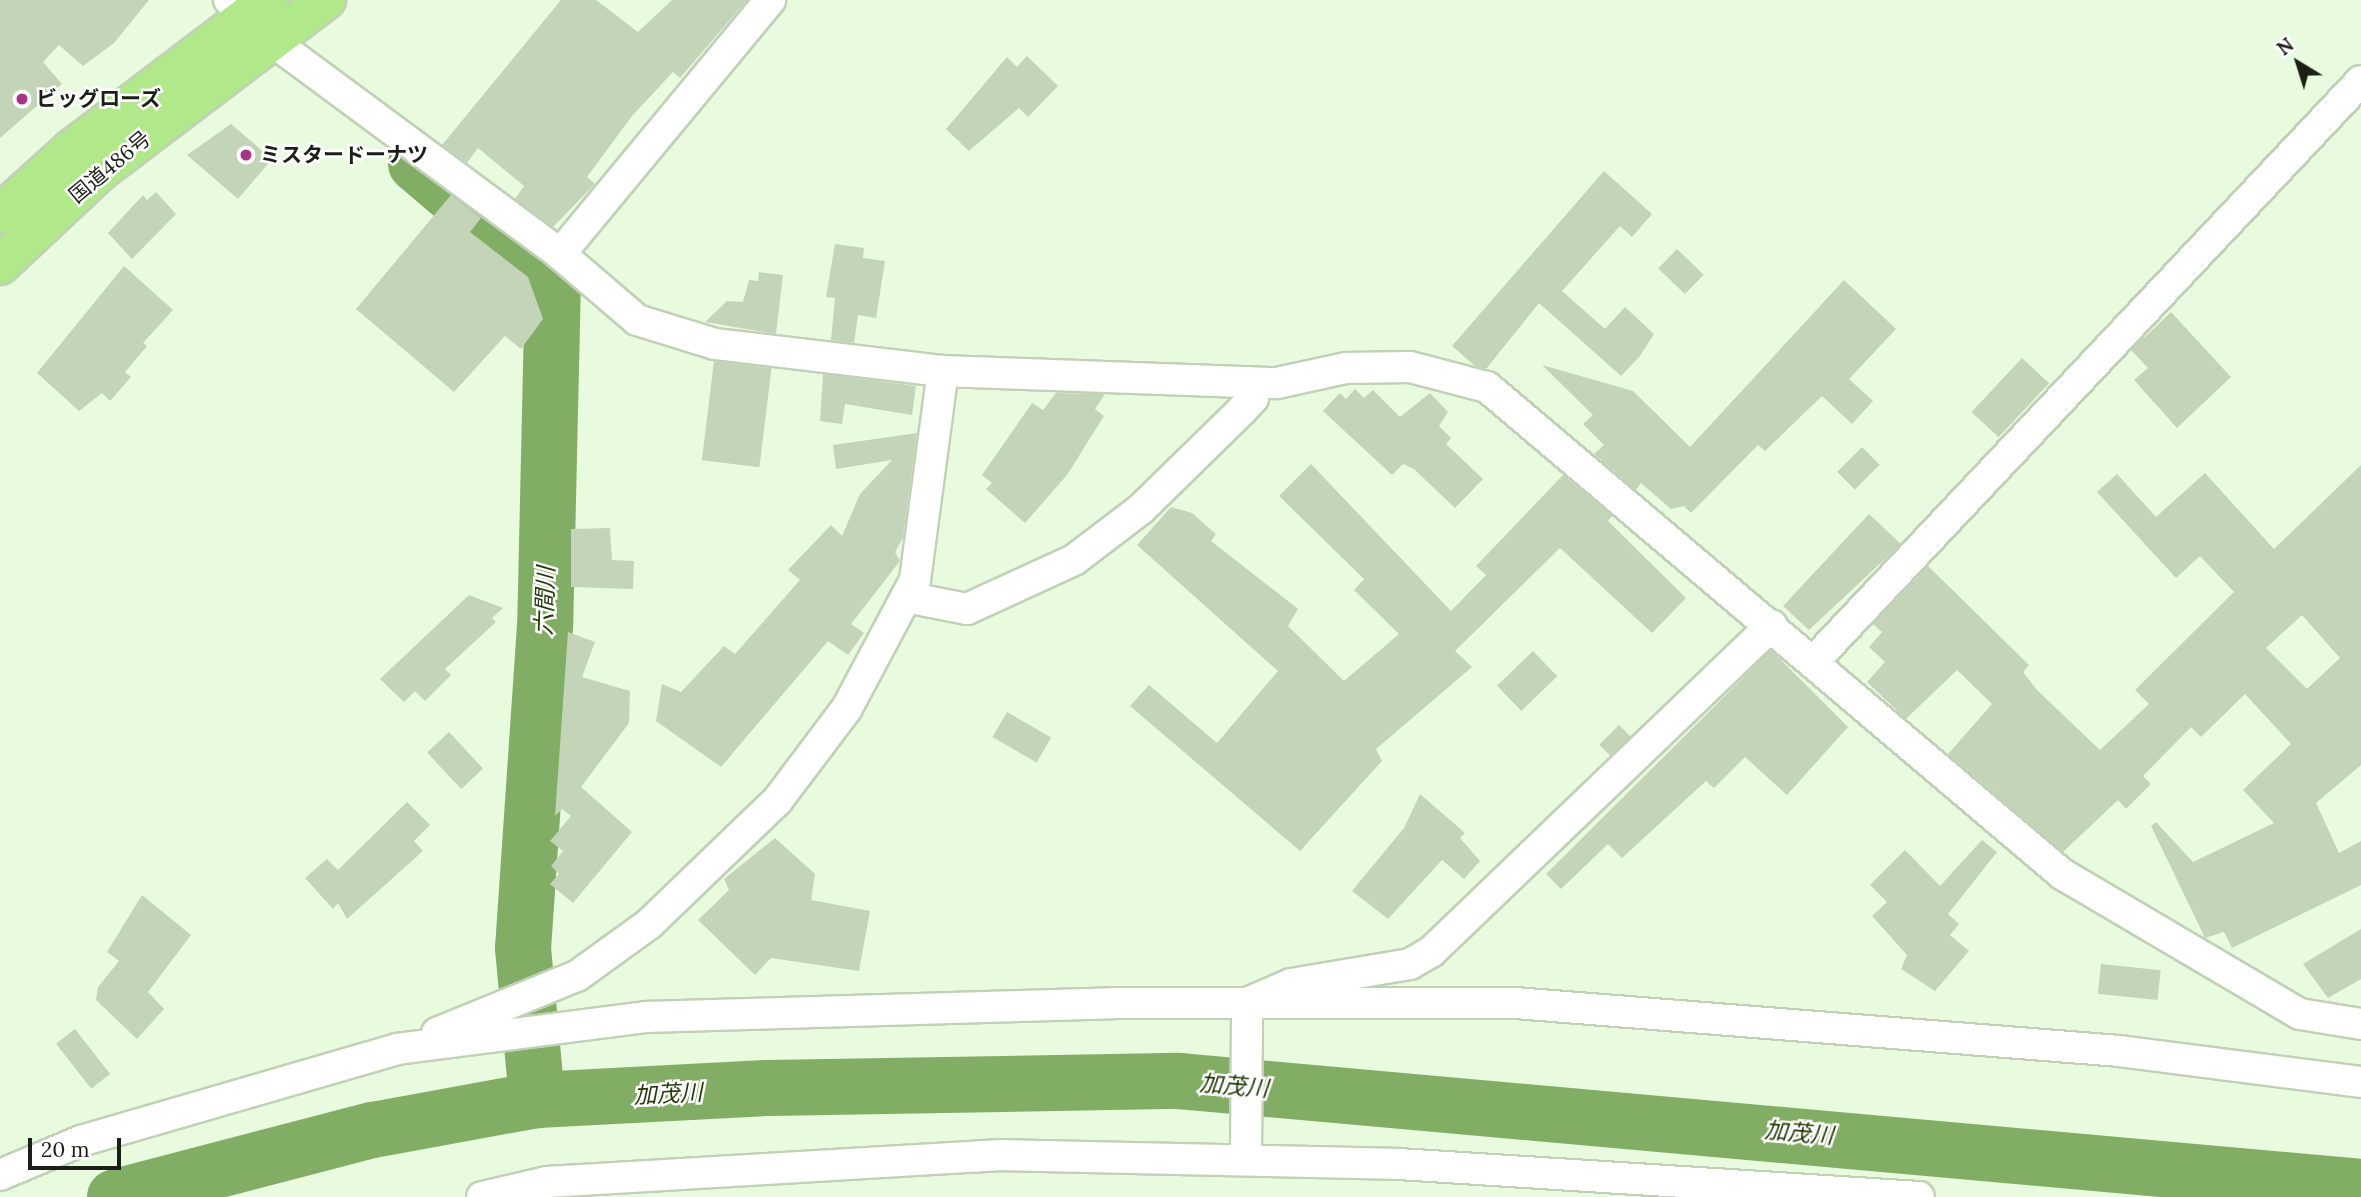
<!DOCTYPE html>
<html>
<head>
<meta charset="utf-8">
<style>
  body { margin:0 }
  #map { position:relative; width:2361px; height:1197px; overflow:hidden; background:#e9fbdf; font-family:Lora,"Noto Sans JP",serif }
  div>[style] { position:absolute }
  .river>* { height:56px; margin:-28px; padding:0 28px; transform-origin:28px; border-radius:28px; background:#82ad64 }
  .building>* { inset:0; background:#c3d4b9; transform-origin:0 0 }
  .roads { filter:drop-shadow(2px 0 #c0d1b6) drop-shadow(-2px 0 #c0d1b6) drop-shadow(0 2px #c0d1b6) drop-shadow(0 -2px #c0d1b6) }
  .street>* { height:30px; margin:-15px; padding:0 15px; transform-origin:15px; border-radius:15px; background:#fff }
  .highway>* { height:38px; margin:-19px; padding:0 19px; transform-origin:19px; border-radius:19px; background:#b0e88a }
  .dots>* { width:19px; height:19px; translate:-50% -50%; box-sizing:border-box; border:4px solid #fff; border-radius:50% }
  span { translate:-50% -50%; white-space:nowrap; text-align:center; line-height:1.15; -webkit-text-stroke:5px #fff; paint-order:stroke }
  .poi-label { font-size:21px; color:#1a2016; font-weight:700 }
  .left { translate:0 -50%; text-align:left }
  .street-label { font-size:21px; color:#1a2016 }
  .water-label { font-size:23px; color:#203b06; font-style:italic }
  .north { position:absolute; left:2263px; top:28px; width:70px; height:70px; -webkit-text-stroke:5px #fff; paint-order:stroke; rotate:322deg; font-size:19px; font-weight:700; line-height:28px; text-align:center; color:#1a2016 }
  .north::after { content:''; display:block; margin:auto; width:24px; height:32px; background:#1a2016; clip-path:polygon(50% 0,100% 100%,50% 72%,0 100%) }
  .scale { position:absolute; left:28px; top:1138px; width:93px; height:32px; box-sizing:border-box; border:4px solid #1a2016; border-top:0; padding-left:9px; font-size:21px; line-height:24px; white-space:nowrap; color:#1a2016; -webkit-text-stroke:5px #fff; paint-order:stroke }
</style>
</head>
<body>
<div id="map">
  <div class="river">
    <i style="left:416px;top:164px;width:180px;rotate:40.3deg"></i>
    <i style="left:553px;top:280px;width:346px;rotate:91.3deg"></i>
    <i style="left:545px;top:626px;width:323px;rotate:93.9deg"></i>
    <i style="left:523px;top:948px;width:153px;rotate:84.7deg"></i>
    <i style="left:115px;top:1197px;width:267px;rotate:-14.6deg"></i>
    <i style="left:373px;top:1130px;width:167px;rotate:-10.4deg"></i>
    <i style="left:537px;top:1100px;width:232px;rotate:-3deg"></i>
    <i style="left:769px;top:1088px;width:410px;rotate:-1deg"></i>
    <i style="left:1179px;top:1081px;width:1187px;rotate:5.12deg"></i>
  </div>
  <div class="building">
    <i style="clip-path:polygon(0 0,149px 0,114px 43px,83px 66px,59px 45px,43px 62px,62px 84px,0 138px)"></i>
    <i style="clip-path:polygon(561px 0,596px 0,638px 32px,672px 0,747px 0,680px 78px,673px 72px,632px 116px,587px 177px,595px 184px,553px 227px,515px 199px,524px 186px,478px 148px,467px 163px,442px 145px)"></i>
    <i style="clip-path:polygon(1027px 56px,1058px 86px,1028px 117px,1019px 108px,969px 151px,946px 129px,1007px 57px,1017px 67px)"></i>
    <i style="clip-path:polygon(231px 124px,272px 159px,238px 199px,187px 155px)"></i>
    <i style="clip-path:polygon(1604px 171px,1652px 214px,1632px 237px,1620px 226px,1562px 291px,1605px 329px,1625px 307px,1654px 334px,1640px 356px,1621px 376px,1539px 303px,1486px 369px,1475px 366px,1452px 346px)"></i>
    <i style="clip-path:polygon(156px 192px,176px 214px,132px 259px,108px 233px,143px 195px,147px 200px)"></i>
    <i style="clip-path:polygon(451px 195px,481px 218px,470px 232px,528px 277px,543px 319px,521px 349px,505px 336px,454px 392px,356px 309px)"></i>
    <i style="clip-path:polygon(835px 244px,864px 248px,863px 258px,885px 261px,876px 318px,858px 315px,854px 343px,831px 340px,835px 298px,826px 297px)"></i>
    <i style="left:1677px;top:249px;width:37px;height:27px;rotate:44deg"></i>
    <i style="clip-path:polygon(124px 266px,173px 310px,143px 343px,147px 346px,125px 372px,131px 377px,110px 401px,102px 393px,79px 411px,37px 373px)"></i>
    <i style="clip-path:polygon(759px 272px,783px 275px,776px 334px,705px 322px,727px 301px,743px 302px,749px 280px,758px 281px)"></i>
    <i style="clip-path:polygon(1844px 280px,1896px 329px,1849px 379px,1873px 401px,1852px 424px,1822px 396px,1765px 451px,1758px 445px,1691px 513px,1684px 506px,1671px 509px,1641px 483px,1636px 490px,1594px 454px,1604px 445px,1583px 424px,1593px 415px,1542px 365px,1633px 391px,1690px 447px)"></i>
    <i style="clip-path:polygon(2171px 312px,2231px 377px,2177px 428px,2134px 380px,2148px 368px,2131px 350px)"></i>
    <i style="left:2022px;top:358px;width:37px;height:74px;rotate:43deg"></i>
    <i style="left:714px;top:361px;width:58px;height:100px;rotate:7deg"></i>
    <i style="clip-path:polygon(823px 374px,916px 386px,912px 415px,845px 404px,842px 424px,820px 421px)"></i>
    <i style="clip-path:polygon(1355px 389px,1364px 398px,1373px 390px,1400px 417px,1430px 393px,1448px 412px,1439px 426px,1451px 438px,1446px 444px,1483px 479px,1455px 508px,1414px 469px,1403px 464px,1392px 475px,1323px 411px,1340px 393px,1346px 399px)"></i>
    <i style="clip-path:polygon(1056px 393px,1105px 394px,1095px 409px,1104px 416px,1067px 475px,1025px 523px,986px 489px,992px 483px,982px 475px,1032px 403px,1043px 410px)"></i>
    <i style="clip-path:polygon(917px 433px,903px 538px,895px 552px,900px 561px,851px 624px,864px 633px,848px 655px,828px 641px,721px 767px,656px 721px,662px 684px,681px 692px,724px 646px,735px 654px,800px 580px,788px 570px,831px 525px,842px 536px,860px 494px,892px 460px,836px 469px,833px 445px)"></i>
    <i style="left:1862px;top:447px;width:25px;height:35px;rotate:45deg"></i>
    <i style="clip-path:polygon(1311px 464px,1451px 611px,1486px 575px,1476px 566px,1563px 475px,1612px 516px,1608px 521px,1686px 598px,1652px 633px,1560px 548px,1455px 651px,1472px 667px,1376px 749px,1382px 761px,1300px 851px,1130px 706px,1149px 685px,1217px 743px,1278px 671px,1137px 545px,1171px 507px,1192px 513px,1216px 534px,1211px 541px,1298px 609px,1288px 626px,1344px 681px,1399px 634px,1354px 590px,1364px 579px,1279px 496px)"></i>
    <i style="clip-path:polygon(evenodd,2361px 465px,2361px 765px,2316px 803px,2339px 853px,2361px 841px,2361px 885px,2232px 948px,2224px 932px,2205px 938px,2151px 826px,2156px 822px,2193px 862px,2274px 823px,2243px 790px,2291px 744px,2245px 694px,2201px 737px,2191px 727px,2143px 776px,2151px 784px,2126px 809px,2118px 800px,2063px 852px,1948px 754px,1992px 704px,1957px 670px,1906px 719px,1867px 682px,1885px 662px,1869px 647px,1882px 632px,1873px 624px,1928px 566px,2029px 665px,2023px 672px,2037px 690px,2100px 750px,2149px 704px,2135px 690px,2234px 592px,2200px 556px,2176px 578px,2097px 492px,2117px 474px,2156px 517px,2205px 473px,2274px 549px,2361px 465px,2302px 615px,2340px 658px,2307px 689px,2266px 648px,2302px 615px)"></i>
    <i style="clip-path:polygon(1869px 514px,1901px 544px,1809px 630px,1783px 606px)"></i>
    <i style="clip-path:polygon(610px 528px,612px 560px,634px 561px,633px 589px,571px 587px,571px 529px)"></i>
    <i style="clip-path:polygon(469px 595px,503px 608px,492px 618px,496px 622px,445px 669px,451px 675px,425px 701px,415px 691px,404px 702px,380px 679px)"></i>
    <i style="clip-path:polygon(568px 632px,595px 642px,582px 677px,630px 691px,629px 723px,581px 787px,632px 832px,573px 903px,550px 884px,559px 874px,551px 866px,563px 851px,550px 841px,571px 816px,562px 809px,555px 816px)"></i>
    <i style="clip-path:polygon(1771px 650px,1848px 727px,1787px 795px,1745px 757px,1714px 788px,1706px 781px,1622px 858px,1608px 844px,1561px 889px,1546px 874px)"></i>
    <i style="left:1533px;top:651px;width:35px;height:50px;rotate:46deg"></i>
    <i style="left:1007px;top:712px;width:51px;height:29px;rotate:30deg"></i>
    <i style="left:1619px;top:725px;width:16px;height:28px;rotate:45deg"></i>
    <i style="left:449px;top:732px;width:50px;height:30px;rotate:47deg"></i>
    <i style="clip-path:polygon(1420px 794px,1465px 833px,1460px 838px,1480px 861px,1464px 879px,1442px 860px,1388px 919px,1352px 891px,1404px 828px)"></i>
    <i style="clip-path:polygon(407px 802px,430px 825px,414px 841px,423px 851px,347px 919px,338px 903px,333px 909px,305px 878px,327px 859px,338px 870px)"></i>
    <i style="clip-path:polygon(775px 838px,815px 874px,811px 900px,870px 911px,859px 971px,771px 958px,755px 975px,698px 920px,729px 890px,724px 879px)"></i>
    <i style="clip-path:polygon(1982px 840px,1997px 852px,1948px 914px,1959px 924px,1950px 935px,1969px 951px,1935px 991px,1901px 969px,1907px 955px,1872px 916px,1887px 902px,1870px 885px,1905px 850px,1940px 886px)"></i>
    <i style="clip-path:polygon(142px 895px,191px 935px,148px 992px,164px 1009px,137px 1039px,96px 1000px,98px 987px,119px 961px,107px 952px)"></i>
    <i style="clip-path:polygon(2361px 929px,2361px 979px,2328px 998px,2303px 964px)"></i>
    <i style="left:2101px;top:964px;width:60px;height:30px;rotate:6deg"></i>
    <i style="left:75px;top:1029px;width:57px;height:24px;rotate:52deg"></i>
  </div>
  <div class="roads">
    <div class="street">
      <i style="left:229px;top:0;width:58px;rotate:43.6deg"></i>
      <i style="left:271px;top:40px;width:360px;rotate:36.5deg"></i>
      <i style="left:560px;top:254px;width:101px;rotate:40.6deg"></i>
      <i style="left:637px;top:320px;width:82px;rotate:17.1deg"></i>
      <i style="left:715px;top:344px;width:230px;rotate:6.8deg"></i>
      <i style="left:943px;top:371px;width:334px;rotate:2.1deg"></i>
      <i style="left:1277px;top:383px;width:71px;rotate:-12.3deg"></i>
      <i style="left:1346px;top:368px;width:64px;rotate:-0.9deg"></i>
      <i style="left:1410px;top:367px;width:80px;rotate:14.6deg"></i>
      <i style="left:1487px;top:387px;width:754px;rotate:40.26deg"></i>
      <i style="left:2062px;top:874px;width:276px;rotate:30.5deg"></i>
      <i style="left:2300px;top:1014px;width:62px;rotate:9.3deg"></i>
      <i style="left:560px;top:254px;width:330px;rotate:-50.4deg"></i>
      <i style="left:906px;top:597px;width:62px;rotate:11.1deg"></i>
      <i style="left:967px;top:609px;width:118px;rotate:-24.6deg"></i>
      <i style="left:1074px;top:560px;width:84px;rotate:-37.3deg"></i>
      <i style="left:1141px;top:509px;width:141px;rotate:-44.4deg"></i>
      <i style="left:1242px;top:410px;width:16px;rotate:-47deg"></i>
      <i style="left:1253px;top:398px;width:16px;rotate:-101deg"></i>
      <i style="left:1814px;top:661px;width:797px;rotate:-46.68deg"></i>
      <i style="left:437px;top:1033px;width:151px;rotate:-22.2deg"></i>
      <i style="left:577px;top:976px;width:89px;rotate:-35.8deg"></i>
      <i style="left:649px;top:924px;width:178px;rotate:-43.9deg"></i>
      <i style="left:777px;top:801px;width:116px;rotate:-53deg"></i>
      <i style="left:847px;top:708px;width:145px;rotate:-62deg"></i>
      <i style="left:915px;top:580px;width:211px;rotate:-82.4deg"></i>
      <i style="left:1246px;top:1160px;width:157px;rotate:-89.6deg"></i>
      <i style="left:1247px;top:1003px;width:48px;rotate:-23.4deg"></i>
      <i style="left:1291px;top:984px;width:121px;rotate:-9.5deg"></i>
      <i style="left:1410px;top:964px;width:24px;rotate:-30deg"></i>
      <i style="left:1431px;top:952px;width:472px;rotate:-43.8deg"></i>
      <i style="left:0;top:1175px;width:88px;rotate:-22.8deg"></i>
      <i style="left:81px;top:1141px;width:329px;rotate:-16.2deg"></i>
      <i style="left:397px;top:1049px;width:251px;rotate:-7.3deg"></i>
      <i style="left:646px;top:1017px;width:467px;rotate:-1.7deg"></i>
      <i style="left:1113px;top:1003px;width:402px"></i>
      <i style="left:1515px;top:1003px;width:606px;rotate:4.54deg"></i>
      <i style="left:2119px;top:1051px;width:244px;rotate:7.3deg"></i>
      <i style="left:482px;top:1197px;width:67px;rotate:-13deg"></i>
      <i style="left:547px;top:1182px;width:455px;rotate:-3.4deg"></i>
      <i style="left:1001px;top:1155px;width:398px;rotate:1.3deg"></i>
      <i style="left:1399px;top:1164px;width:521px;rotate:3.63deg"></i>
    </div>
    <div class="highway">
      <i style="left:0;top:214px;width:97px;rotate:-42.1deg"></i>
      <i style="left:72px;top:149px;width:246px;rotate:-37.2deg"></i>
      <i style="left:0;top:265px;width:136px;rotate:-43.2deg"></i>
      <i style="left:99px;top:172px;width:285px;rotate:-37.2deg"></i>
    </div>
  </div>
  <div class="dots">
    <i style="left:22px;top:99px;background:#ac3285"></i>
    <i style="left:246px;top:155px;background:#ac3285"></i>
  </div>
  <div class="poi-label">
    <span class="left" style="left:36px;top:99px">ビッグローズ</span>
    <span class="left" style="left:260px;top:155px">ミスタードーナツ</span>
  </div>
  <div class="street-label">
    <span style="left:110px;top:167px;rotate:-40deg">国道486号</span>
  </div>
  <div class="water-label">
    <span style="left:545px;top:601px;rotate:-88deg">六間川</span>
    <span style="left:1234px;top:1086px;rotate:5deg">加茂川</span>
    <span style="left:668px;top:1094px;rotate:-3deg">加茂川</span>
    <span style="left:1799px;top:1133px;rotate:5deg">加茂川</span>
  </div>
  <div class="north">N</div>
  <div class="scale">20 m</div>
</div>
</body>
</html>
